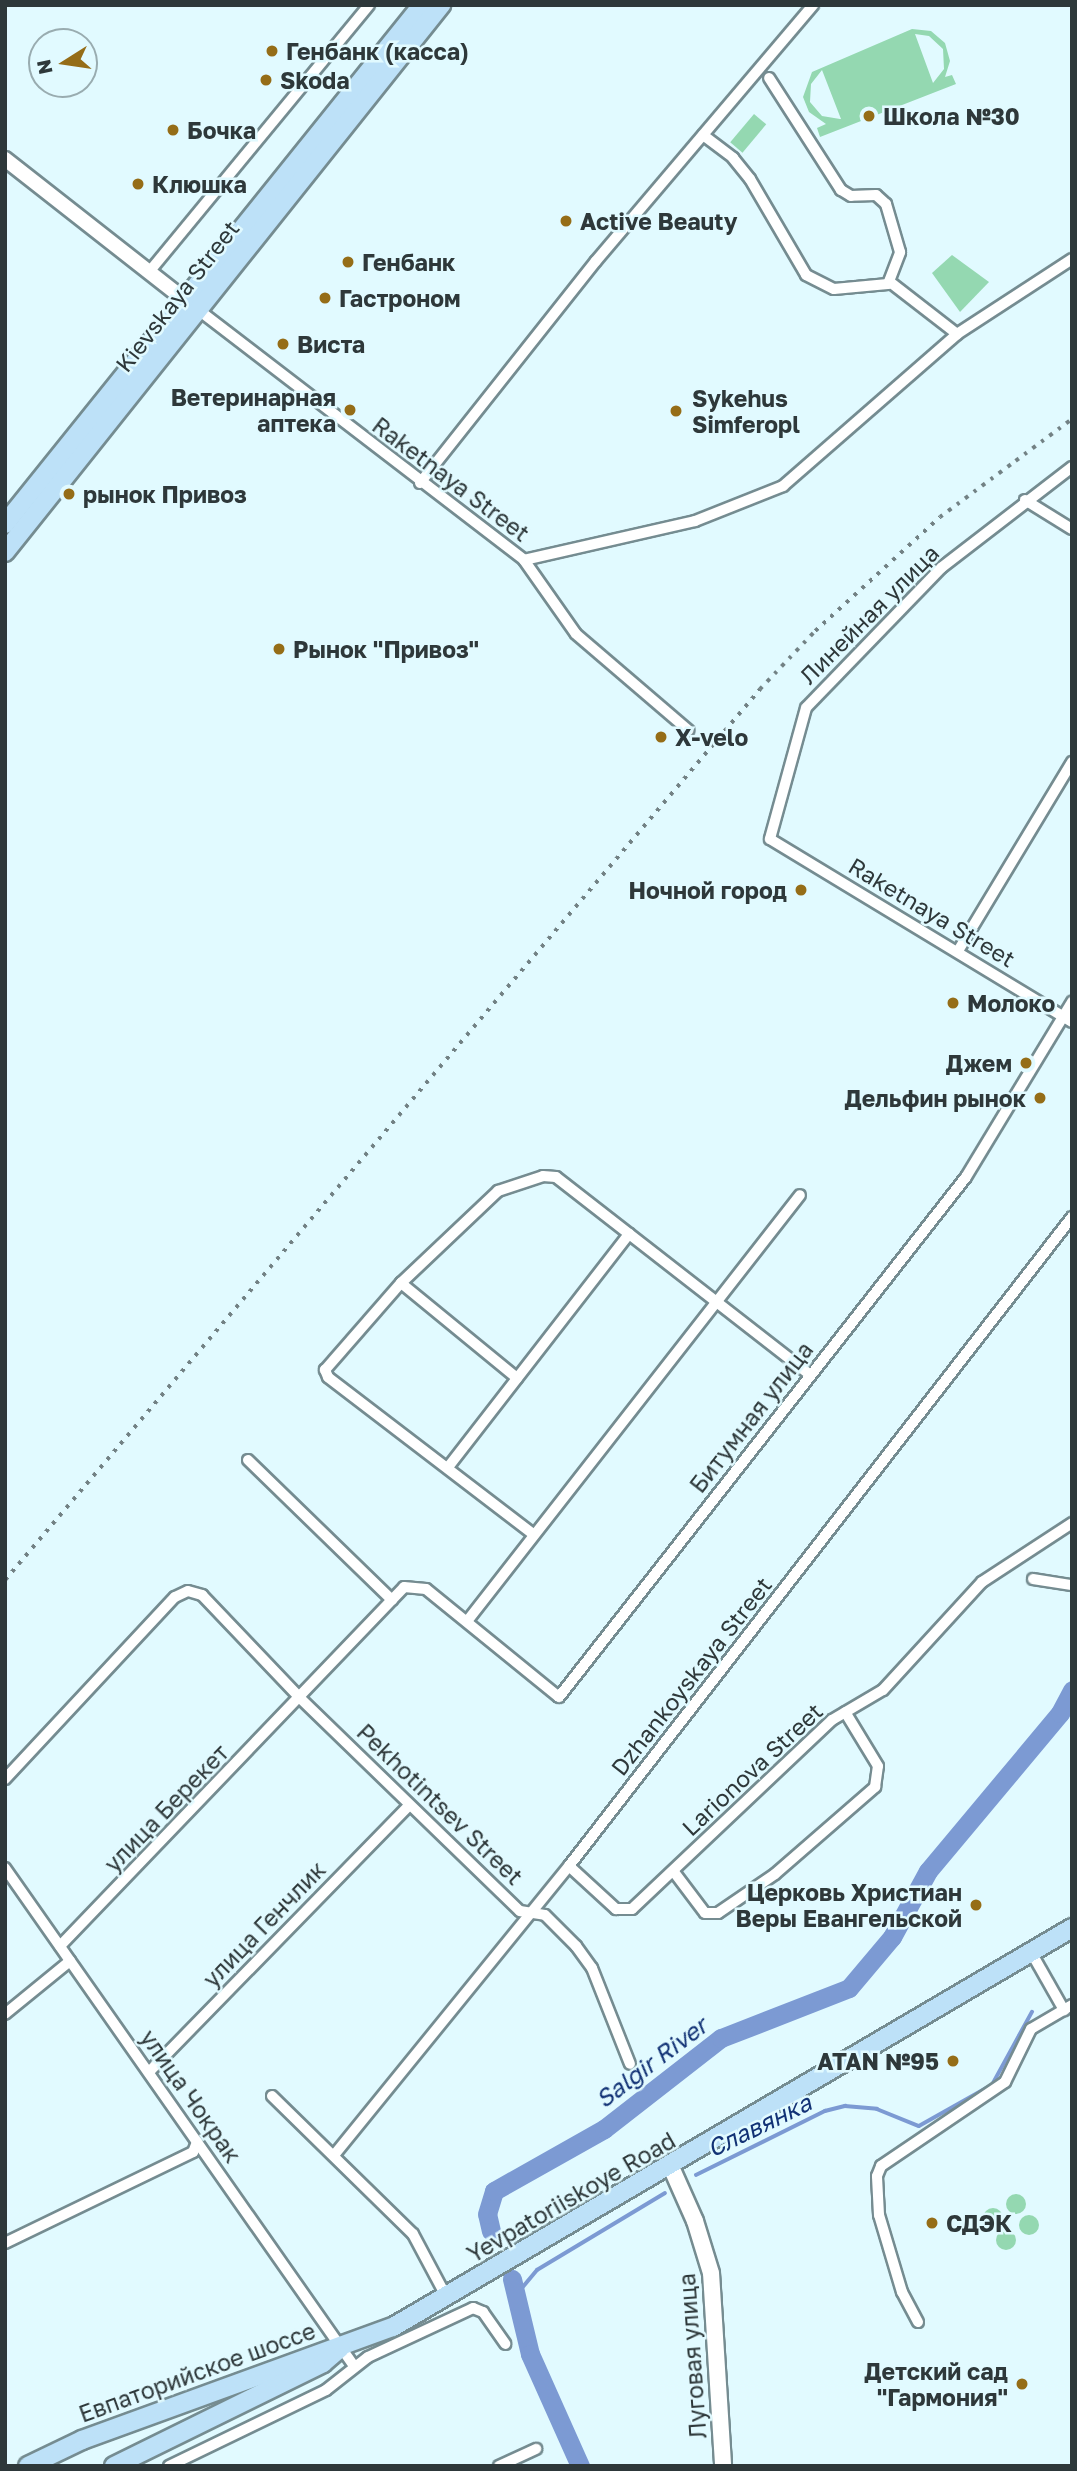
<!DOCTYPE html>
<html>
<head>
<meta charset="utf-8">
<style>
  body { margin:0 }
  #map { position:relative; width:1077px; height:2471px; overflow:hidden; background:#e1faff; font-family:"Golos Text",sans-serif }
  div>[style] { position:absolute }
  .green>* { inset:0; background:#94d8b1; transform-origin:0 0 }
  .round { border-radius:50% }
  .stream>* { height:3.5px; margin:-1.75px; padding:0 1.75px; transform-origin:1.75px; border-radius:1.75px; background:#7c9ad3 }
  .river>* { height:19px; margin:-9.5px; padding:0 9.5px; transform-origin:9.5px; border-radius:9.5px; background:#7c9ad3 }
  .roads { filter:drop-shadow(2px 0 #758c91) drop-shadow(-2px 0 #758c91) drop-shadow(0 2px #758c91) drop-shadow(0 -2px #758c91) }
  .minor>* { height:10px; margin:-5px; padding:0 5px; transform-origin:5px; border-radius:5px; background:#fff }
  .tertiary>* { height:14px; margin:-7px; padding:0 7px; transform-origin:7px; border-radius:7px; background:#fff }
  .secondary>* { height:16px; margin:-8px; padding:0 8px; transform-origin:8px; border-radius:8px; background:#fff }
  .primary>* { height:18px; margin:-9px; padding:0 9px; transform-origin:9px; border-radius:9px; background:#bde1f8 }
  .rail>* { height:3.5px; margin-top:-1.75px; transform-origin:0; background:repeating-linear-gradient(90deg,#728184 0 3.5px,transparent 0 10.5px) }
  .dots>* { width:19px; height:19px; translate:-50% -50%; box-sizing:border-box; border:4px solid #e1faff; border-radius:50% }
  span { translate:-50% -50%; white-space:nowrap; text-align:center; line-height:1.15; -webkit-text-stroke:5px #e1faff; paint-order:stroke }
  .poi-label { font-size:23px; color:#2e383a; font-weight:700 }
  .left { translate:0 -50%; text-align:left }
  .right { translate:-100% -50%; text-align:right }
  .street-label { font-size:23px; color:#2e383a }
  .water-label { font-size:24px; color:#123275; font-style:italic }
  .frame { position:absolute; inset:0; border:7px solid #2e383a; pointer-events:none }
  .north { position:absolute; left:28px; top:28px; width:70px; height:70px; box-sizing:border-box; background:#e1faff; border:2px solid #99acb0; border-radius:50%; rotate:258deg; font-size:19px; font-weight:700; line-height:28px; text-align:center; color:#2e383a }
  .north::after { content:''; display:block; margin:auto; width:24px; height:32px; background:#956d17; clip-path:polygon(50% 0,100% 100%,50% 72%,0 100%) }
</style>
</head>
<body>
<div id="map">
  <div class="green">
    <i style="clip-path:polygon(evenodd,912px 29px,931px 31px,945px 43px,950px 61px,945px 77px,952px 75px,956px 84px,820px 137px,817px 128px,826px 124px,809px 112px,803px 97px,812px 72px,912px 29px,915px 34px,929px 36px,943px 49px,944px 69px,933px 83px,915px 34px,912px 29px,822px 70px,841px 119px,840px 119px,822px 116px,810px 102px,811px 84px,822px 70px)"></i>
    <i style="left:754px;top:114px;width:16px;height:37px;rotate:40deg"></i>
    <i style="clip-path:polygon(952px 255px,989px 282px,960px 312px,932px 273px)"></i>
    <i class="round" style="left:1006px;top:2194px;width:20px;height:20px"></i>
    <i class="round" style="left:983px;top:2208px;width:20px;height:20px"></i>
    <i class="round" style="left:1019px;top:2215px;width:20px;height:20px"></i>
    <i class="round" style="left:996px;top:2230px;width:20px;height:20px"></i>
  </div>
  <div class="stream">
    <i style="left:696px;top:2175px;width:144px;rotate:-26.4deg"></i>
    <i style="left:825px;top:2111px;width:21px;rotate:-14deg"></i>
    <i style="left:845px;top:2106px;width:32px;rotate:5deg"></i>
    <i style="left:877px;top:2109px;width:45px;rotate:22deg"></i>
    <i style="left:919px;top:2126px;width:84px;rotate:-29.3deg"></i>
    <i style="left:992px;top:2085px;width:83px;rotate:-61.3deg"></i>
    <i style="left:517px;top:2294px;width:31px;rotate:-50deg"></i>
    <i style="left:537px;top:2270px;width:149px;rotate:-31deg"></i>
  </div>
  <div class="river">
    <i style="left:491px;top:2231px;width:17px;rotate:-103deg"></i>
    <i style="left:487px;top:2214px;width:24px;rotate:-73deg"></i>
    <i style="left:494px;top:2191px;width:126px;rotate:-29.4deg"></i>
    <i style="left:604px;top:2129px;width:148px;rotate:-37.9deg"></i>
    <i style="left:721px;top:2038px;width:137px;rotate:-21.3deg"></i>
    <i style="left:849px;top:1988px;width:67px;rotate:-49.9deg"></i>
    <i style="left:892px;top:1937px;width:75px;rotate:-61.4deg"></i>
    <i style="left:928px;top:1871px;width:206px;rotate:-50.1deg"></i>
    <i style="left:1060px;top:1713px;width:26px;rotate:-62deg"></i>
    <i style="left:512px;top:2279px;width:77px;rotate:76.5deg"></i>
    <i style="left:530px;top:2354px;width:123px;rotate:65.9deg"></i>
  </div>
  <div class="roads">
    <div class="minor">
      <i style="left:703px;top:135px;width:38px;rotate:37deg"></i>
      <i style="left:733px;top:158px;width:27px;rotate:51deg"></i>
      <i style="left:750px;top:179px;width:111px;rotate:59.7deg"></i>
      <i style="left:806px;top:275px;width:31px;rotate:27deg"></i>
      <i style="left:834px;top:289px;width:54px;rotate:-5.3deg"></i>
      <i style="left:888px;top:284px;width:34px;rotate:-69deg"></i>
      <i style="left:900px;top:252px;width:50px;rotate:-106.3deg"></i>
      <i style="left:886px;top:204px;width:13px;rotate:-138deg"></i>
      <i style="left:876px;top:195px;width:25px;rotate:178deg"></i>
      <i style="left:851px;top:196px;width:12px;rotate:-149deg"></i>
      <i style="left:841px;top:190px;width:133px;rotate:-122.7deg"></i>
      <i style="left:149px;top:272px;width:346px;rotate:-50.5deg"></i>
      <i style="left:890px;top:282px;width:85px;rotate:37.8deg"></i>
      <i style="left:196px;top:308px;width:414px;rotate:37.5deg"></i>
      <i style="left:524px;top:560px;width:90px;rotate:54.9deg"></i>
      <i style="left:576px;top:634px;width:148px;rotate:40.6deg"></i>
      <i style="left:1072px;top:467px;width:165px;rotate:142.4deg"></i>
      <i style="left:941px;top:568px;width:194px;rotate:134deg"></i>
      <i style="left:806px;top:708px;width:136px;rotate:105.4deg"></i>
      <i style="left:770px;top:839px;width:353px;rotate:31.2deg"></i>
      <i style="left:420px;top:483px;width:283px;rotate:-51.6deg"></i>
      <i style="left:596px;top:261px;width:336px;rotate:-49.7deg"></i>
      <i style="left:1025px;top:500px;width:55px;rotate:31.7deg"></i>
      <i style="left:524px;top:560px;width:175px;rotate:-12.8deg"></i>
      <i style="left:695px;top:521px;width:95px;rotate:-21.7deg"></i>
      <i style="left:783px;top:486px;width:231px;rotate:-41.1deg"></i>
      <i style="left:957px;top:334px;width:137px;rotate:-33.1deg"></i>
      <i style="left:958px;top:951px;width:221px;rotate:-58.9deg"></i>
      <i style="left:401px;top:1283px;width:150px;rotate:39.3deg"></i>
      <i style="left:248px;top:1460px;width:201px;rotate:44.2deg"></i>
      <i style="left:449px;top:1466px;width:294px;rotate:-52.2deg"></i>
      <i style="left:533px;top:1534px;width:258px;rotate:-142.6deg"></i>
      <i style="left:328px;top:1377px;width:8px;rotate:-113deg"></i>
      <i style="left:325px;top:1370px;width:116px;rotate:-48.9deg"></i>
      <i style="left:401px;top:1283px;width:134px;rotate:-43.5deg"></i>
      <i style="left:498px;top:1191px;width:47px;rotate:-18.4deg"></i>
      <i style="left:543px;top:1176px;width:13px;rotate:4deg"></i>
      <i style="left:556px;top:1177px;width:322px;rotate:37.9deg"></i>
      <i style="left:1033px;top:1579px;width:39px;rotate:9deg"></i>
      <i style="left:468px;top:1620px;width:539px;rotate:-52deg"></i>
      <i style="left:5px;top:1779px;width:249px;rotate:-47deg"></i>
      <i style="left:175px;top:1597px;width:14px;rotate:-25deg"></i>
      <i style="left:188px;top:1591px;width:15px;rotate:16deg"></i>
      <i style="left:202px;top:1595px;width:144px;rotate:46.4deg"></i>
      <i style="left:301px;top:1699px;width:305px;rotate:44.1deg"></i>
      <i style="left:520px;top:1911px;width:25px;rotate:9deg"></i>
      <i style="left:545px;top:1915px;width:44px;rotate:45deg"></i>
      <i style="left:576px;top:1946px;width:27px;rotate:54deg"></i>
      <i style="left:592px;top:1968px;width:103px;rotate:68.4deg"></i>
      <i style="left:569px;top:1866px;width:64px;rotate:42.5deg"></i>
      <i style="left:616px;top:1909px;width:16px"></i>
      <i style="left:632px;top:1909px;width:275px;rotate:-43.4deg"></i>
      <i style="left:832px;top:1720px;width:59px;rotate:-30.5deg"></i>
      <i style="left:883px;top:1690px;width:147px;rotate:-47.5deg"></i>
      <i style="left:982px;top:1582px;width:108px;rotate:-33.2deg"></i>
      <i style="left:5px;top:1868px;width:608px;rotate:54.98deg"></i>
      <i style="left:674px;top:1872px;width:51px;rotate:52.9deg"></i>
      <i style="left:705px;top:1913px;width:13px"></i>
      <i style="left:718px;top:1913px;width:69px;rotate:-34.4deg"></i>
      <i style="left:775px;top:1874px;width:133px;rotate:-41deg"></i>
      <i style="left:875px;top:1787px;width:21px;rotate:-82deg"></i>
      <i style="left:878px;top:1766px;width:63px;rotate:-121.4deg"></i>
      <i style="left:60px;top:1946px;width:497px;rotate:-46.2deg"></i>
      <i style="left:404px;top:1587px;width:22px;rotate:5deg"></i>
      <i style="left:426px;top:1589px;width:171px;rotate:39.1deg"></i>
      <i style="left:559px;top:1697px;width:660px;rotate:-51.95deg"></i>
      <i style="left:966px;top:1177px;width:205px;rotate:-58.8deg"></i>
      <i style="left:1031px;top:1952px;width:67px;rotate:60.4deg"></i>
      <i style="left:5px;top:2014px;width:84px;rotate:-39.2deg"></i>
      <i style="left:149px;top:2072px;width:373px;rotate:-45.7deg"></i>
      <i style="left:272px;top:2096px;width:197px;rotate:44.4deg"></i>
      <i style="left:413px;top:2234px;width:72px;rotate:62deg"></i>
      <i style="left:335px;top:2154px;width:371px;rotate:-50.9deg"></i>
      <i style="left:569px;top:1866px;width:821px;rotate:-52.22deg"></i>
      <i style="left:5px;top:2243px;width:209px;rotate:-25.8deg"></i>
      <i style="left:193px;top:2152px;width:11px;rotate:-68deg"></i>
      <i style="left:918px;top:2322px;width:34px;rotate:-118deg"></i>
      <i style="left:902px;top:2292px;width:80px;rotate:-106.6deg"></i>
      <i style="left:879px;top:2215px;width:39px;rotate:-93deg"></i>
      <i style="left:877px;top:2176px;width:11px;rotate:-68deg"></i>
      <i style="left:881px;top:2166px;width:150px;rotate:-34.1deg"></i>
      <i style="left:1005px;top:2082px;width:59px;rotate:-63.9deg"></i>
      <i style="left:1031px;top:2029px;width:48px;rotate:-30.3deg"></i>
      <i style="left:169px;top:2466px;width:174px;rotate:-25.8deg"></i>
      <i style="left:326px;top:2390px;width:53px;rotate:-38.2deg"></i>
      <i style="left:368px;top:2357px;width:116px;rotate:-25deg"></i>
      <i style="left:473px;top:2308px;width:11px;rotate:22deg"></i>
      <i style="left:483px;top:2312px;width:39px;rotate:55deg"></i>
      <i style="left:499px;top:2466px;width:41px;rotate:-24.7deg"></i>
    </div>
    <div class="tertiary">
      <i style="left:5px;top:159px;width:229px;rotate:38.1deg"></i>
    </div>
    <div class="secondary">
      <i style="left:671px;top:2167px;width:59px;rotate:66deg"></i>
      <i style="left:695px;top:2221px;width:54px;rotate:72.9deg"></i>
      <i style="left:711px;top:2273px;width:193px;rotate:86.4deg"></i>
    </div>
    <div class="primary">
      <i style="left:5px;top:524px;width:666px;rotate:-51.22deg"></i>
      <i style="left:5px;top:552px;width:700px;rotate:-51.44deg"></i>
      <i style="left:28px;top:2466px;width:60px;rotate:-25.7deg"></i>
      <i style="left:82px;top:2440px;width:331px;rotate:-20deg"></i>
      <i style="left:393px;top:2327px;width:788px;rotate:-30.44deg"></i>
      <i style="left:114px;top:2466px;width:233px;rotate:-26.2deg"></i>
      <i style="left:323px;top:2363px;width:23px;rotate:-41deg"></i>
    </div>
  </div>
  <div class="rail">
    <i style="left:5px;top:1580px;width:1168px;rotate:-49.72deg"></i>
    <i style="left:760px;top:689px;width:80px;rotate:-46.5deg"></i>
    <i style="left:815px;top:631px;width:169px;rotate:-42.4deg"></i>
    <i style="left:940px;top:517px;width:164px;rotate:-36.6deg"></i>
  </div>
  <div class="dots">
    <i style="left:272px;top:51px;background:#956d17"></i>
    <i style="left:266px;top:80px;background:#956d17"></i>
    <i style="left:869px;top:116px;background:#956d17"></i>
    <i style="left:173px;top:130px;background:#956d17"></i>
    <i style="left:138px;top:184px;background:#956d17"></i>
    <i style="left:566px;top:221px;background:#956d17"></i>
    <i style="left:348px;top:262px;background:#956d17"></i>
    <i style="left:325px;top:298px;background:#956d17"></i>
    <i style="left:283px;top:344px;background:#956d17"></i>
    <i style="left:350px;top:410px;background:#956d17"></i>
    <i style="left:676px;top:411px;background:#956d17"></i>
    <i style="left:69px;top:494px;background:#956d17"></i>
    <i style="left:279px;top:649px;background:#956d17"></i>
    <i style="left:661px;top:737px;background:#956d17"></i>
    <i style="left:801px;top:890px;background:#956d17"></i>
    <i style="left:953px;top:1003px;background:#956d17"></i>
    <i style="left:1026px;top:1063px;background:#956d17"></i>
    <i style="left:1040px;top:1098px;background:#956d17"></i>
    <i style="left:976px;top:1905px;background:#956d17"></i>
    <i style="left:953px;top:2061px;background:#956d17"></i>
    <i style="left:932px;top:2223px;background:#956d17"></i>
    <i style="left:1022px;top:2384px;background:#956d17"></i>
  </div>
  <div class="poi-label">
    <span class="left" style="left:286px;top:51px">Генбанк (касса)</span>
    <span class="left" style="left:280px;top:80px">Skoda</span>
    <span class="left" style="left:883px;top:116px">Школа №30</span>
    <span class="left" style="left:187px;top:130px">Бочка</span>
    <span class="left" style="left:152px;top:184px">Клюшка</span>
    <span class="left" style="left:580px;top:221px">Active Beauty</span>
    <span class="left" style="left:362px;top:262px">Генбанк</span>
    <span class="left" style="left:339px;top:298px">Гастроном</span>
    <span class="left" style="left:297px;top:344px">Виста</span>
    <span class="right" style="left:336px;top:410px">Ветеринарная<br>аптека</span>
    <span class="left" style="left:692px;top:411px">Sykehus<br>Simferopl</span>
    <span class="left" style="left:83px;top:494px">рынок Привоз</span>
    <span class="left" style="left:293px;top:649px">Рынок "Привоз"</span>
    <span class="left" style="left:675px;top:737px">X-velo</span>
    <span class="right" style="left:787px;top:890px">Ночной город</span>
    <span class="left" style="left:967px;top:1003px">Молоко</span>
    <span class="right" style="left:1012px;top:1063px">Джем</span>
    <span class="right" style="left:1026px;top:1098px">Дельфин рынок</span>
    <span class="right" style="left:962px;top:1905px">Церковь Христиан<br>Веры Евангельской</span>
    <span class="right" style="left:939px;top:2061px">ATAN №95</span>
    <span class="left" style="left:946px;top:2223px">СДЭК</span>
    <span class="right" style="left:1008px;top:2384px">Детский сад<br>"Гармония"</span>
  </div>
  <div class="street-label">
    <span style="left:177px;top:296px;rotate:-52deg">Kievskaya Street</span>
    <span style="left:451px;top:479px;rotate:37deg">Raketnaya Street</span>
    <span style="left:869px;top:614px;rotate:-45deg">Линейная улица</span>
    <span style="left:932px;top:912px;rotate:31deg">Raketnaya Street</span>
    <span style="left:751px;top:1417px;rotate:-52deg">Битумная улица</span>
    <span style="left:691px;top:1676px;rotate:-52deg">Dzhankoyskaya Street</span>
    <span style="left:752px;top:1769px;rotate:-43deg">Larionova Street</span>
    <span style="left:440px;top:1804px;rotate:44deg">Pekhotintsev Street</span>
    <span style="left:166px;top:1808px;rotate:-46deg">улица Берекет</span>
    <span style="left:264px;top:1924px;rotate:-46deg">улица Генчлик</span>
    <span style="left:191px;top:2096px;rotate:55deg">улица Чокрак</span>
    <span style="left:571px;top:2197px;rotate:-30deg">Yevpatoriiskoye Road</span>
    <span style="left:692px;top:2356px;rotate:-94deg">Луговая улица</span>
    <span style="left:197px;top:2372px;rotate:-20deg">Евпаторийское шоссе</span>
  </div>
  <div class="water-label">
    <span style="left:651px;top:2062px;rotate:-37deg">Salgir River</span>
    <span style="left:759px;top:2125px;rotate:-26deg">Славянка</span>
  </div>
  <div class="frame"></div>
  <div class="north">N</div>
</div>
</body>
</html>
